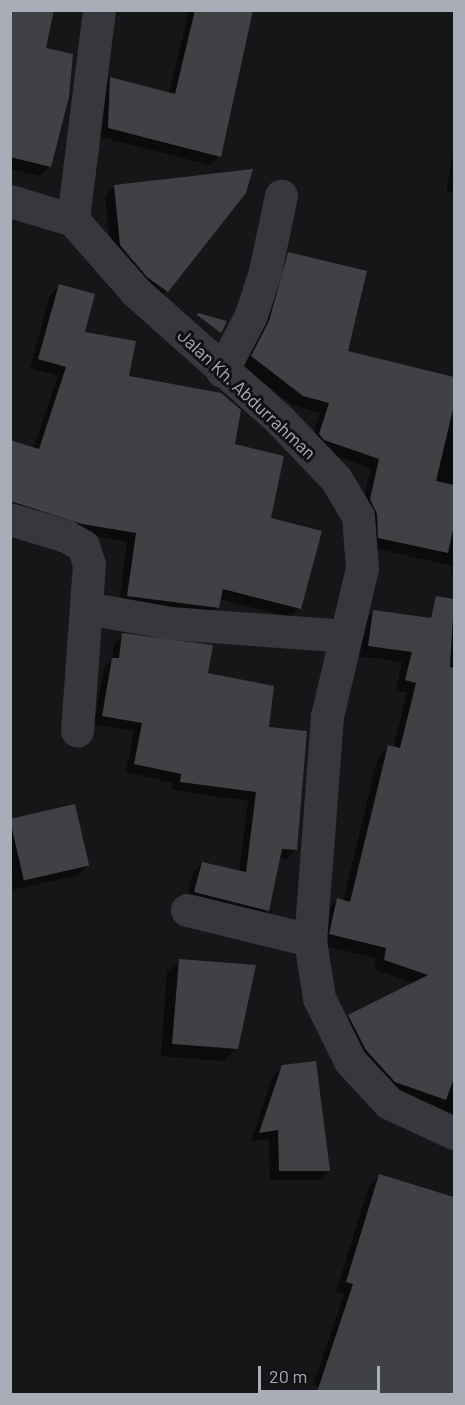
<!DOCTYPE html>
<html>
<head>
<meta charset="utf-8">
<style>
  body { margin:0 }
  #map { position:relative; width:465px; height:1405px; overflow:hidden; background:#161618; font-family:Barlow,sans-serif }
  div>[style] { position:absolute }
  .shadow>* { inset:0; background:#0007 }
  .building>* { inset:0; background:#404145; transform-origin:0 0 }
  .street>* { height:33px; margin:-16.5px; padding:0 16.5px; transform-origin:16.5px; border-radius:16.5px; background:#37383d }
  span { translate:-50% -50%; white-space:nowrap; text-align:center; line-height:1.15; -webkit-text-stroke:6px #111113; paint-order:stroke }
  .street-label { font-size:18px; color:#a8adb8 }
  .frame { position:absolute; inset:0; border:12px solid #a8adb8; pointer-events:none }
  .scale { position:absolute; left:258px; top:1366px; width:122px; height:27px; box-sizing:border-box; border:3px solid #a8adb8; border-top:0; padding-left:8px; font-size:18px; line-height:21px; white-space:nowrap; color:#a8adb8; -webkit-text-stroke:4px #111113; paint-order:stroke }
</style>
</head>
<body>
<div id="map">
  <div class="shadow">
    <i style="clip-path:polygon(10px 10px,44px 49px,49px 166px,40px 176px,10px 169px)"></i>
    <i style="clip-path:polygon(189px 10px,252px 10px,220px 156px,210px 165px,100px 137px,101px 87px,110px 78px,169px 94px)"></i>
    <i style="clip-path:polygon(454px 149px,454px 193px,446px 192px)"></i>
    <i style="clip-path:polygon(115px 186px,245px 192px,157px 301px,111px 255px,105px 196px)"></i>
    <i style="clip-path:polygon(289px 253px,346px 352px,454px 378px,454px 575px,451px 575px,453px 566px,369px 547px,361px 510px,371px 468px,315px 449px,310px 444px,320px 413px,293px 405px,242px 366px,279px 263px)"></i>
    <i style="clip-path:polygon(59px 286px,83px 333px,128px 377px,234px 445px,269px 519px,299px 608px,290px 617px,219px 599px,218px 607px,209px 616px,119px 605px,127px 542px,72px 532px,10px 511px,10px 449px,33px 449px,58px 376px,30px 368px,50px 295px)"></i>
    <i style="clip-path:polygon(374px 611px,454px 623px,454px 1117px,384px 1092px,339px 1027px,349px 1017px,414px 983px,375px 970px,376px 958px,320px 945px,327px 910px,338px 900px,343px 901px,378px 757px,388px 747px,393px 748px,407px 693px,396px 690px,402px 662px,359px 656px,363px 622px)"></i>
    <i style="clip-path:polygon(123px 635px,207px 674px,268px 728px,296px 850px,287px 859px,279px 858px,267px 910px,258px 919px,186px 901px,193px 872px,202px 863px,239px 872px,248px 801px,172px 790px,173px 783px,126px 772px,134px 731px,94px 724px,104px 668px,112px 660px,114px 644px)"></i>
    <i style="clip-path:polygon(10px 820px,88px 865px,78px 875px,13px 890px)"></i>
    <i style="clip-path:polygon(180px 961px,236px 1048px,224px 1061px,161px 1056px,167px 973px)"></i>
    <i style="clip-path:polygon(283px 1067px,329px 1170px,319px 1180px,270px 1180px,269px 1139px,251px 1142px,272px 1077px)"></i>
    <i style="clip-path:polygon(380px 1176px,454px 1196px,454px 1394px,343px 1394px,313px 1385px,344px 1294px,336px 1292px,369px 1186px)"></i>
  </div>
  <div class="building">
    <i style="clip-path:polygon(10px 10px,54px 10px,46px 48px,73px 54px,69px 97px,51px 167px,10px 157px)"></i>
    <i style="clip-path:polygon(195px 10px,253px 10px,221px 157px,108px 128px,110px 77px,175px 94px)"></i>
    <i style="clip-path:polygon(253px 169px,246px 193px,168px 292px,147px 277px,120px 245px,114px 185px)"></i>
    <i style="clip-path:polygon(288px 252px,367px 271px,348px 351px,454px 377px,454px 405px,436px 481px,454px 485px,454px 525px,448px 553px,378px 538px,377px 514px,370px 499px,379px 459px,324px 440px,319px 434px,329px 403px,303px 396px,251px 356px,269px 321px)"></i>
    <i style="clip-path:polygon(59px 284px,95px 294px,85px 332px,136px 341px,129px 376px,221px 393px,241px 410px,235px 444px,284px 456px,271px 518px,322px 531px,301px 609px,223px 589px,219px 608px,127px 596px,136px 533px,82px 524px,10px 501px,10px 440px,39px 449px,66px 367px,38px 359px)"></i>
    <i style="clip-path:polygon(198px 313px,227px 321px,221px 333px,197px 315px)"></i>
    <i style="clip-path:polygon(436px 596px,454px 599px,450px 667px,454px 668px,454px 1078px,446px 1100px,395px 1082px,366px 1050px,348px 1015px,428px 975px,384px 960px,386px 948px,329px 934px,337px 898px,350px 902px,388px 745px,400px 748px,416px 683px,405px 680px,412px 652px,368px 646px,373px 610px,431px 618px)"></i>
    <i style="clip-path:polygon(122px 633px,213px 645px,208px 673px,274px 686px,269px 727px,307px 731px,297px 850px,282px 849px,269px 911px,194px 892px,202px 862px,246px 872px,256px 792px,180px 782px,181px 774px,134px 764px,142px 723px,102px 716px,112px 658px,119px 658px)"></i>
    <i style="left:75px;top:804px;width:63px;height:67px;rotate:77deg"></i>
    <i style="clip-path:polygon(179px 959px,256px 965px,238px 1049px,172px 1044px)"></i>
    <i style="clip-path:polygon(316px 1061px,330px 1171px,279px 1171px,278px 1130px,259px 1133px,282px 1065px)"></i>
    <i style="clip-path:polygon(379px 1174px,454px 1197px,454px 1395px,316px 1395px,353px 1284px,346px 1282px)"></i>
  </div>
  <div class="street">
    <i style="left:99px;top:10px;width:212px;rotate:97.1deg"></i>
    <i style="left:73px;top:220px;width:96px;rotate:48.8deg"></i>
    <i style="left:136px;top:292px;width:190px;rotate:41.6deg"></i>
    <i style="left:278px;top:418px;width:84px;rotate:46.4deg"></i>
    <i style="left:336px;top:479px;width:43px;rotate:59.3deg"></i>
    <i style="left:358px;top:516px;width:52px;rotate:85.6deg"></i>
    <i style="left:362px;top:568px;width:152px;rotate:103.3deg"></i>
    <i style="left:327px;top:716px;width:225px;rotate:94.3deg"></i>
    <i style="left:310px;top:940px;width:59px;rotate:81.2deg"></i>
    <i style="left:319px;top:998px;width:70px;rotate:63.8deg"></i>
    <i style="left:350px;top:1061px;width:57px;rotate:47.1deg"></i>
    <i style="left:389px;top:1103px;width:72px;rotate:24.8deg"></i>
    <i style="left:10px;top:201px;width:66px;rotate:16.8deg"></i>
    <i style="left:222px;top:371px;width:63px;rotate:-62.6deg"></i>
    <i style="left:251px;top:315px;width:46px;rotate:-72.3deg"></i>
    <i style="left:265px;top:271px;width:77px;rotate:-78deg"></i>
    <i style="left:10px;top:519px;width:59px;rotate:16.9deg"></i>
    <i style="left:66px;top:536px;width:20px;rotate:30deg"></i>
    <i style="left:83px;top:546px;width:19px;rotate:72deg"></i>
    <i style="left:89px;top:564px;width:167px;rotate:94.1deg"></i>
    <i style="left:87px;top:608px;width:84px;rotate:10.2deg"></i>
    <i style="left:170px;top:623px;width:176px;rotate:4.2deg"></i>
    <i style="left:187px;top:910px;width:127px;rotate:13.7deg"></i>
  </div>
  <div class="street-label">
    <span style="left:247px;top:394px;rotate:43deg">Jalan Kh. Abdurrahman</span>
  </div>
  <div class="frame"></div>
  <div class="scale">20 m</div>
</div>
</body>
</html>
